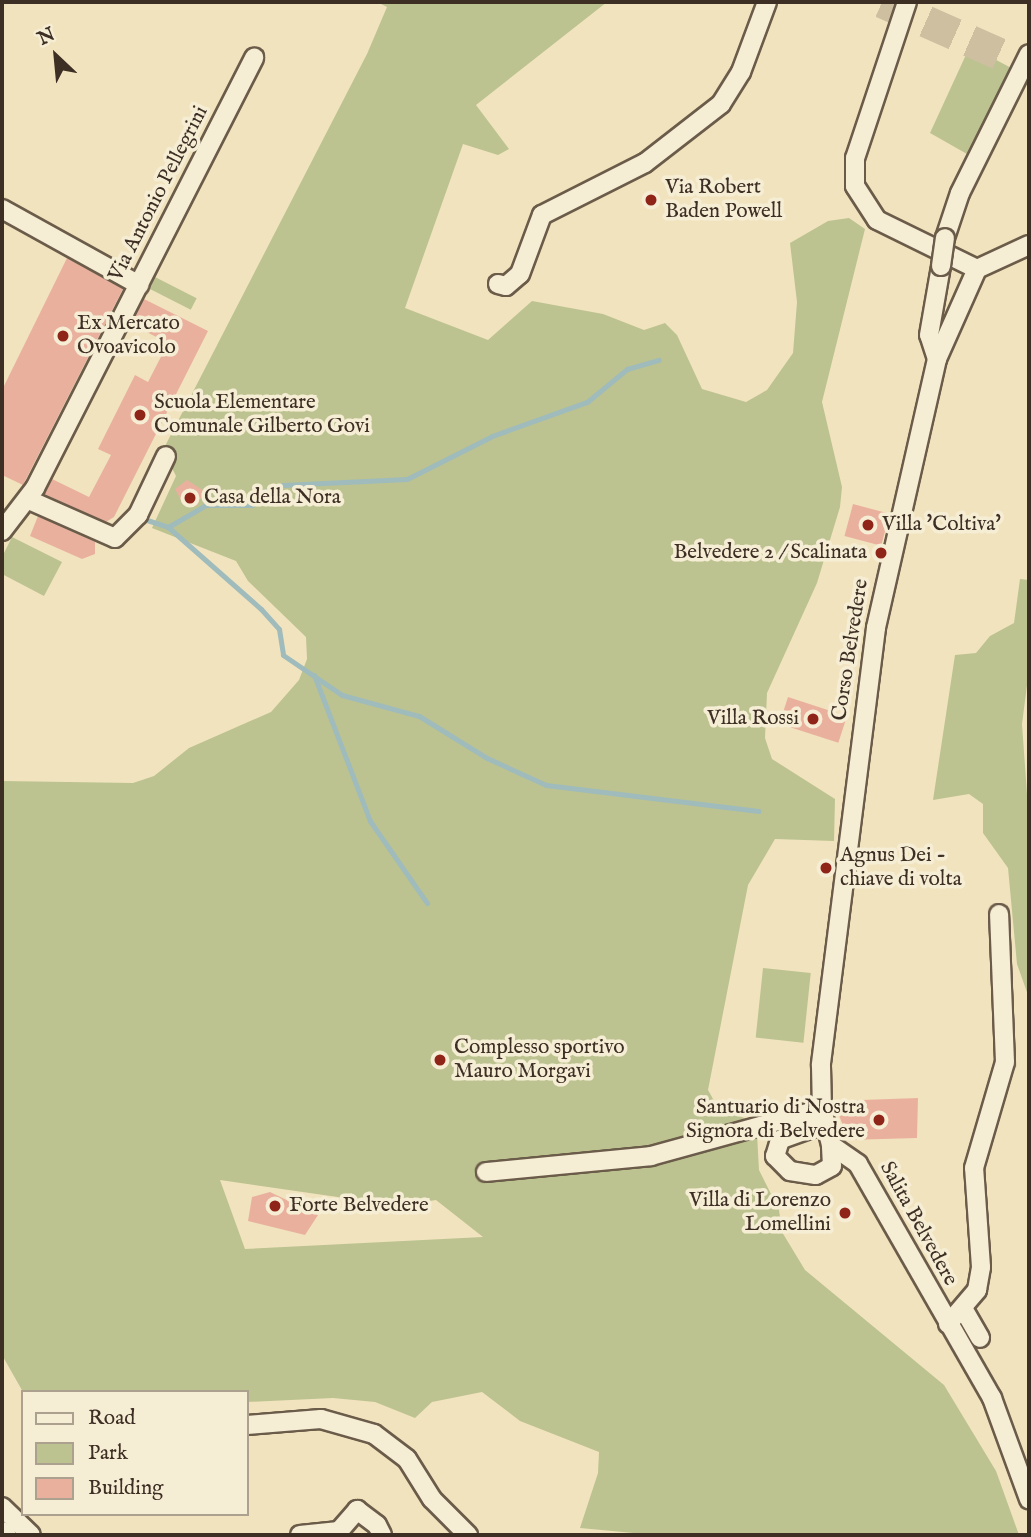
<!DOCTYPE html>
<html>
<head>
<meta charset="utf-8">
<style>
  body { margin:0 }
  #map { position:relative; width:1031px; height:1537px; overflow:hidden; background:#f1e3be; font-family:"IM FELL English",serif }
  div>[style] { position:absolute }
  .green>* { inset:0; background:#bcc390; transform-origin:0 0 }
  .stream>* { height:5px; margin:-2.5px; padding:0 2.5px; transform-origin:2.5px; border-radius:2.5px; background:#9fbbbc }
  .building>* { inset:0; background:#e9b19d; transform-origin:0 0 }
  .highway-tunnel>* { height:32px; margin-top:-16px; transform-origin:0; background:repeating-linear-gradient(90deg,#cdbf9f 0 32px,transparent 0 48px) }
  .roads { filter:drop-shadow(2px 0 #6b5c4a) drop-shadow(-2px 0 #6b5c4a) drop-shadow(0 2px #6b5c4a) drop-shadow(0 -2px #6b5c4a) }
  .street>* { height:18px; margin:-9px; padding:0 9px; transform-origin:9px; border-radius:9px; background:#f6edd5 }
  .bridges { filter:drop-shadow(2px 0 #6b5c4a) drop-shadow(-2px 0 #6b5c4a) drop-shadow(0 2px #6b5c4a) drop-shadow(0 -2px #6b5c4a) }
  .street-bridge>* { height:18px; margin:-9px; padding:0 9px; transform-origin:9px; border-radius:9px; background:#f6edd5 }
  .dots>* { width:19px; height:19px; translate:-50% -50%; box-sizing:border-box; border:4px solid #f6edd5; border-radius:50% }
  span { translate:-50% -50%; white-space:nowrap; text-align:center; line-height:1.15; -webkit-text-stroke:7px #f6edd5; paint-order:stroke }
  .poi-label { font-size:21px; color:#3e2f24 }
  .left { translate:0 -50%; text-align:left }
  .right { translate:-100% -50%; text-align:right }
  .street-label { font-size:21px; color:#3e2f24 }
  .frame { position:absolute; inset:0; border:4px solid #3e2f24; pointer-events:none }
  .legend { position:absolute; left:21px; top:1390px; width:228px; height:126px; box-sizing:border-box; background:#f6edd5; border:2px solid #aca18e; margin:0; padding:9px 12px; list-style:none; font-size:21px; color:#3e2f24 }
  .legend li { display:flex; align-items:center; gap:14px; height:35px }
  .legend b { width:35px; border:2px solid #aca18e }
  .north { position:absolute; left:21px; top:21px; width:70px; height:70px; -webkit-text-stroke:5px #f6edd5; paint-order:stroke; rotate:334deg; font-size:19px; font-weight:700; line-height:28px; text-align:center; color:#3e2f24 }
  .north::after { content:''; display:block; margin:auto; width:24px; height:32px; background:#3e2f24; clip-path:polygon(50% 0,100% 100%,50% 72%,0 100%) }
</style>
</head>
<body>
<div id="map">
  <div class="green">
    <i style="clip-path:polygon(evenodd,377px 2px,607px 2px,476px 105px,509px 149px,498px 155px,463px 144px,405px 308px,488px 340px,532px 301px,603px 314px,644px 330px,665px 323px,677px 335px,702px 389px,746px 402px,767px 390px,793px 353px,797px 302px,790px 243px,828px 221px,849px 218px,865px 229px,822px 402px,842px 487px,840px 507px,817px 583px,767px 693px,765px 738px,772px 759px,835px 799px,834px 841px,775px 839px,748px 885px,708px 1090px,717px 1106px,744px 1118px,757px 1134px,759px 1170px,779px 1210px,782px 1232px,805px 1270px,944px 1385px,996px 1471px,1019px 1535px,655px 1535px,580px 1528px,598px 1473px,599px 1452px,520px 1421px,482px 1392px,432px 1402px,415px 1418px,375px 1402px,333px 1398px,247px 1402px,247px 1392px,23px 1392px,2px 1355px,2px 781px,133px 783px,154px 776px,189px 748px,271px 712px,299px 680px,307px 659px,306px 637px,248px 581px,236px 561px,152px 528px,176px 476px,163px 450px,367px 54px,387px 7px,377px 2px,220px 1180px,400px 1206px,436px 1200px,483px 1237px,245px 1249px,220px 1180px)"></i>
    <i style="clip-path:polygon(970px 46px,1015px 70px,967px 154px,930px 133px)"></i>
    <i style="left:153px;top:276px;width:49px;height:13px;rotate:27deg"></i>
    <i style="clip-path:polygon(12px 537px,62px 562px,44px 596px,2px 574px,2px 557px)"></i>
    <i style="clip-path:polygon(1020px 579px,1029px 580px,1029px 670px,1022px 724px,1029px 822px,1029px 998px,1017px 964px,1008px 868px,983px 833px,983px 804px,969px 794px,933px 800px,955px 655px,976px 653px,990px 636px,1014px 623px)"></i>
    <i style="left:763px;top:968px;width:48px;height:70px;rotate:6deg"></i>
  </div>
  <div class="stream">
    <i style="left:147px;top:520px;width:22px;rotate:18deg"></i>
    <i style="left:168px;top:527px;width:124px;rotate:41.4deg"></i>
    <i style="left:261px;top:609px;width:27px;rotate:48deg"></i>
    <i style="left:279px;top:629px;width:26px;rotate:81deg"></i>
    <i style="left:283px;top:655px;width:71px;rotate:34.1deg"></i>
    <i style="left:342px;top:695px;width:80px;rotate:15.3deg"></i>
    <i style="left:419px;top:716px;width:80px;rotate:31.7deg"></i>
    <i style="left:487px;top:758px;width:65px;rotate:24.6deg"></i>
    <i style="left:546px;top:785px;width:214px;rotate:7deg"></i>
    <i style="left:168px;top:527px;width:44px;rotate:-30.1deg"></i>
    <i style="left:206px;top:505px;width:46px"></i>
    <i style="left:252px;top:505px;width:17px;rotate:-50deg"></i>
    <i style="left:263px;top:492px;width:21px;rotate:-19deg"></i>
    <i style="left:283px;top:485px;width:124px;rotate:-2.8deg"></i>
    <i style="left:407px;top:479px;width:95px;rotate:-26.8deg"></i>
    <i style="left:492px;top:436px;width:101px;rotate:-19.7deg"></i>
    <i style="left:587px;top:402px;width:52px;rotate:-39.5deg"></i>
    <i style="left:627px;top:369px;width:33px;rotate:-16deg"></i>
    <i style="left:314px;top:675px;width:156px;rotate:69deg"></i>
    <i style="left:370px;top:821px;width:100px;rotate:55.2deg"></i>
  </div>
  <div class="building">
    <i style="clip-path:polygon(67px 258px,123px 289px,23px 485px,2px 475px,2px 390px)"></i>
    <i style="clip-path:polygon(144px 299px,208px 331px,114px 517px,106px 522px,44px 494px,52px 479px,89px 497px,111px 455px,98px 449px,135px 375px,148px 382px,168px 343px,131px 324px)"></i>
    <i style="clip-path:polygon(187px 480px,204px 491px,197px 506px,183px 504px,175px 489px)"></i>
    <i style="left:853px;top:504px;width:38px;height:33px;rotate:15deg"></i>
    <i style="clip-path:polygon(38px 516px,95px 542px,95px 554px,82px 559px,30px 536px)"></i>
    <i style="left:788px;top:697px;width:62px;height:28px;rotate:18deg"></i>
    <i style="clip-path:polygon(918px 1098px,917px 1138px,848px 1140px,834px 1101px)"></i>
    <i style="clip-path:polygon(270px 1192px,318px 1215px,305px 1235px,248px 1221px,252px 1197px)"></i>
  </div>
  <div class="highway-tunnel">
    <i style="left:882px;top:2px;width:161px;rotate:23.9deg"></i>
  </div>
  <div class="roads">
    <div class="street">
      <i style="left:907px;top:2px;width:164px;rotate:108.4deg"></i>
      <i style="left:855px;top:158px;width:28px;rotate:90deg"></i>
      <i style="left:855px;top:186px;width:40px;rotate:57.1deg"></i>
      <i style="left:877px;top:220px;width:111px;rotate:26.1deg"></i>
      <i style="left:2px;top:209px;width:157px;rotate:29deg"></i>
      <i style="left:945px;top:238px;width:47px;rotate:-71.6deg"></i>
      <i style="left:960px;top:193px;width:155px;rotate:-63.6deg"></i>
      <i style="left:1029px;top:245px;width:57px;rotate:155.2deg"></i>
      <i style="left:977px;top:269px;width:98px;rotate:114deg"></i>
      <i style="left:937px;top:359px;width:276px;rotate:102.8deg"></i>
      <i style="left:876px;top:628px;width:441px;rotate:97.2deg"></i>
      <i style="left:821px;top:1066px;width:43px;rotate:88.7deg"></i>
      <i style="left:822px;top:1109px;width:37px;rotate:76deg"></i>
      <i style="left:831px;top:1145px;width:33px;rotate:35deg"></i>
      <i style="left:858px;top:1164px;width:270px;rotate:60.2deg"></i>
      <i style="left:992px;top:1398px;width:108px;rotate:69.9deg"></i>
      <i style="left:498px;top:284px;width:8px;rotate:14deg"></i>
      <i style="left:506px;top:286px;width:18px;rotate:-41deg"></i>
      <i style="left:520px;top:274px;width:63px;rotate:-69.6deg"></i>
      <i style="left:542px;top:215px;width:115px;rotate:-26.8deg"></i>
      <i style="left:645px;top:163px;width:96px;rotate:-37.8deg"></i>
      <i style="left:721px;top:104px;width:38px;rotate:-58deg"></i>
      <i style="left:741px;top:72px;width:75px;rotate:-69.6deg"></i>
      <i style="left:937px;top:359px;width:25px;rotate:-108deg"></i>
      <i style="left:929px;top:335px;width:70px;rotate:-80.1deg"></i>
      <i style="left:29px;top:500px;width:94px;rotate:23.8deg"></i>
      <i style="left:115px;top:538px;width:33px;rotate:-45deg"></i>
      <i style="left:138px;top:515px;width:65px;rotate:-64.6deg"></i>
      <i style="left:2px;top:531px;width:54px;rotate:-52.5deg"></i>
      <i style="left:35px;top:488px;width:483px;rotate:-63deg"></i>
      <i style="left:822px;top:1109px;width:19px;rotate:111deg"></i>
      <i style="left:815px;top:1127px;width:37px;rotate:160deg"></i>
      <i style="left:780px;top:1140px;width:17px;rotate:107deg"></i>
      <i style="left:775px;top:1156px;width:21px;rotate:45deg"></i>
      <i style="left:790px;top:1171px;width:26px;rotate:9deg"></i>
      <i style="left:816px;top:1175px;width:18px;rotate:-29deg"></i>
      <i style="left:832px;top:1166px;width:21px;rotate:-93deg"></i>
      <i style="left:486px;top:1172px;width:166px;rotate:-5.5deg"></i>
      <i style="left:651px;top:1156px;width:177px;rotate:-15.4deg"></i>
      <i style="left:964px;top:1310px;width:32px;rotate:60deg"></i>
      <i style="left:948px;top:1324px;width:45px;rotate:-49.5deg"></i>
      <i style="left:977px;top:1290px;width:23px;rotate:-80deg"></i>
      <i style="left:981px;top:1267px;width:99px;rotate:-94deg"></i>
      <i style="left:974px;top:1168px;width:110px;rotate:-73.7deg"></i>
      <i style="left:1005px;top:1062px;width:148px;rotate:-92.3deg"></i>
      <i style="left:247px;top:1425px;width:74px;rotate:-4.6deg"></i>
      <i style="left:321px;top:1419px;width:55px;rotate:15.8deg"></i>
      <i style="left:374px;top:1434px;width:41px;rotate:37.1deg"></i>
      <i style="left:407px;top:1459px;width:47px;rotate:58deg"></i>
      <i style="left:432px;top:1499px;width:51px;rotate:45deg"></i>
      <i style="left:2px;top:1507px;width:40px;rotate:44deg"></i>
      <i style="left:2px;top:1531px;width:6px;rotate:39deg"></i>
      <i style="left:300px;top:1535px;width:39px;rotate:-6deg"></i>
      <i style="left:339px;top:1531px;width:28px;rotate:-49deg"></i>
      <i style="left:357px;top:1510px;width:25px;rotate:37deg"></i>
      <i style="left:377px;top:1525px;width:11px;rotate:63deg"></i>
    </div>
  </div>
  <div class="bridges">
    <div class="street-bridge">
      <i style="left:941px;top:266px;width:28px;rotate:-82deg"></i>
    </div>
  </div>
  <div class="dots">
    <i style="left:651px;top:200px;background:#8f2418"></i>
    <i style="left:63px;top:336px;background:#8f2418"></i>
    <i style="left:140px;top:415px;background:#8f2418"></i>
    <i style="left:190px;top:498px;background:#8f2418"></i>
    <i style="left:868px;top:525px;background:#8f2418"></i>
    <i style="left:881px;top:553px;background:#8f2418"></i>
    <i style="left:813px;top:719px;background:#8f2418"></i>
    <i style="left:826px;top:868px;background:#8f2418"></i>
    <i style="left:440px;top:1060px;background:#8f2418"></i>
    <i style="left:879px;top:1120px;background:#8f2418"></i>
    <i style="left:275px;top:1206px;background:#8f2418"></i>
    <i style="left:845px;top:1213px;background:#8f2418"></i>
  </div>
  <div class="poi-label">
    <span class="left" style="left:665px;top:200px">Via Robert<br>Baden Powell</span>
    <span class="left" style="left:77px;top:336px">Ex Mercato<br>Ovoavicolo</span>
    <span class="left" style="left:154px;top:415px">Scuola Elementare<br>Comunale Gilberto Govi</span>
    <span class="left" style="left:204px;top:498px">Casa della Nora</span>
    <span class="left" style="left:882px;top:525px">Villa 'Coltiva'</span>
    <span class="right" style="left:867px;top:553px">Belvedere 2 / Scalinata</span>
    <span class="right" style="left:799px;top:719px">Villa Rossi</span>
    <span class="left" style="left:840px;top:868px">Agnus Dei -<br>chiave di volta</span>
    <span class="left" style="left:454px;top:1060px">Complesso sportivo<br>Mauro Morgavi</span>
    <span class="right" style="left:865px;top:1120px">Santuario di Nostra<br>Signora di Belvedere</span>
    <span class="right" style="left:831px;top:1213px">Villa di Lorenzo<br>Lomellini</span>
    <span class="left" style="left:289px;top:1206px">Forte Belvedere</span>
  </div>
  <div class="street-label">
    <span style="left:159px;top:194px;rotate:-63deg">Via Antonio Pellegrini</span>
    <span style="left:851px;top:650px;rotate:-81deg">Corso Belvedere</span>
    <span style="left:918px;top:1224px;rotate:61deg">Salita Belvedere</span>
  </div>
  <div class="frame"></div>
  <ul class="legend">
  <li><b style="height:9px;background:#f6edd5"></b>Road</li>
  <li><b style="height:19px;background:#bcc390"></b>Park</li>
  <li><b style="height:19px;background:#e9b19d"></b>Building</li>
  </ul>
  <div class="north">N</div>
</div>
</body>
</html>
